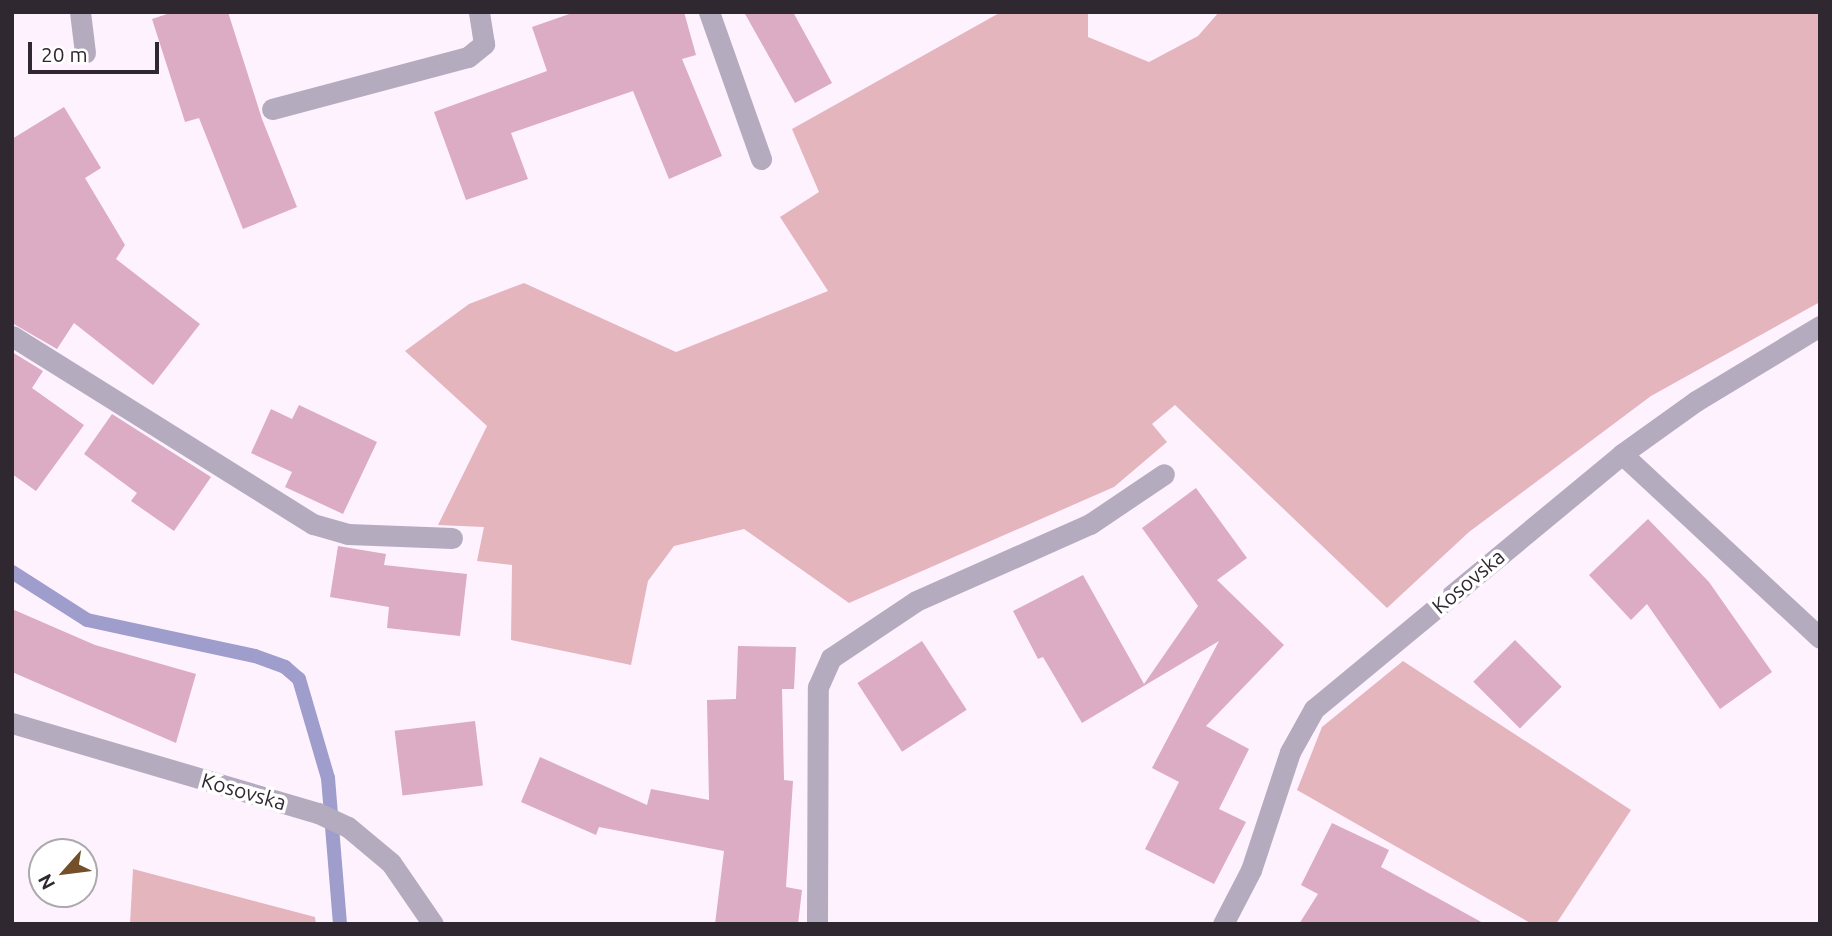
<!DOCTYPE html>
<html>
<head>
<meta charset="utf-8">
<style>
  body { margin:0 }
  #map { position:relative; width:1832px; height:936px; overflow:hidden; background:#fef2ff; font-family:Ubuntu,sans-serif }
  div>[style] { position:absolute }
  .green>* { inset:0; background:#e5b5be }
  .stream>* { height:14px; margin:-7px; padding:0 7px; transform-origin:7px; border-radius:7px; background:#9e9dcb }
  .building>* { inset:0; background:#dcabc4; transform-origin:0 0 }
  .minor>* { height:21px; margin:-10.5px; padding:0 10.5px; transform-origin:10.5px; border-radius:10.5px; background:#b4abbf }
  span { translate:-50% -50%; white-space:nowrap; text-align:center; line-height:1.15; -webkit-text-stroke:7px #fff; paint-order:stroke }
  .street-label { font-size:21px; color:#302830 }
  .frame { position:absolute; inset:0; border:14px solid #302830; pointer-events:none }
  .north { position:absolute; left:28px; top:838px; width:70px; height:70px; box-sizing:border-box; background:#fff; border:2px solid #aca9ac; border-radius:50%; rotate:242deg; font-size:19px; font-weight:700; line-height:28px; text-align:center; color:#302830 }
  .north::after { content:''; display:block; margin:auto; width:24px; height:32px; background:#735029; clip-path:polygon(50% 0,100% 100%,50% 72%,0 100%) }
  .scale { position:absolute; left:28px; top:42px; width:131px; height:32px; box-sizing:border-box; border:4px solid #302830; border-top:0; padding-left:9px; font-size:21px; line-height:24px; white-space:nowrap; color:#302830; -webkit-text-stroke:5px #fff; paint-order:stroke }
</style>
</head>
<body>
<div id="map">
  <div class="green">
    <i style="clip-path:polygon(1001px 12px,1088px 12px,1088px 37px,1149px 62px,1198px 36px,1219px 12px,1820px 12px,1820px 302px,1651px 396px,1469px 532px,1387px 608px,1175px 405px,1152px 424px,1167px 442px,1114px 487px,849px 603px,744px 529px,674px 546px,648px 581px,631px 665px,511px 640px,512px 565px,477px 561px,484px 527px,438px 525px,487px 426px,405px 351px,469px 304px,524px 283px,676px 352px,828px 291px,780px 217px,819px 192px,792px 129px)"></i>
    <i style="clip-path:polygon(1403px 661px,1631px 810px,1556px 924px,1532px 924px,1297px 790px,1322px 727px)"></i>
    <i style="clip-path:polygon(133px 869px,315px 917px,316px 924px,130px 924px)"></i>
  </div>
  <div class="stream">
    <i style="left:12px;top:572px;width:89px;rotate:32.6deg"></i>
    <i style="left:87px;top:620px;width:172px;rotate:12.1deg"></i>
    <i style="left:255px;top:656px;width:32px;rotate:20deg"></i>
    <i style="left:285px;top:667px;width:18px;rotate:41deg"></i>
    <i style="left:299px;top:679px;width:103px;rotate:73.7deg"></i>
    <i style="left:328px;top:778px;width:146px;rotate:85.3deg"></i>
  </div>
  <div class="building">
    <i style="clip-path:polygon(173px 12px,228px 12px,262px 119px,297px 207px,243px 229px,199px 118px,185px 122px,152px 19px)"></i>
    <i style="clip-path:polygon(575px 12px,684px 12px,696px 55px,682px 59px,722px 156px,669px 179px,633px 91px,511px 133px,528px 179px,466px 200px,434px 112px,547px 71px,532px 27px)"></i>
    <i style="clip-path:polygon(744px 12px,793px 12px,832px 83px,795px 103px)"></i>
    <i style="clip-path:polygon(64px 107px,101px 168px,85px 178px,125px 245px,116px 259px,200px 324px,153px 385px,74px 323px,57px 349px,12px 323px,12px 139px)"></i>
    <i style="clip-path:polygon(12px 352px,43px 371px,32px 388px,84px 425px,36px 491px,12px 474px)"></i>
    <i style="clip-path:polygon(299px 405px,377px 442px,343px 514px,285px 487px,292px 472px,251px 453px,271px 409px,292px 419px)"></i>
    <i style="clip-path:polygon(112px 414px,211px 477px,174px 531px,131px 501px,137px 493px,84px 454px)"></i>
    <i style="clip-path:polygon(1196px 488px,1247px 558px,1217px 580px,1284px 645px,1206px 726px,1249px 749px,1219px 809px,1246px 822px,1214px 884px,1145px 849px,1179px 782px,1152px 768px,1219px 641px,1082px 723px,1043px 657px,1038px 659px,1013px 611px,1083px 575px,1144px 684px,1198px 606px,1142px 528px)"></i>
    <i style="clip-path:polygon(1648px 519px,1709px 582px,1772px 672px,1720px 709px,1647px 604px,1631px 620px,1589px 575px)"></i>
    <i style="clip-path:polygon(338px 546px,386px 554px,384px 565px,467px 574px,460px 636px,387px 628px,389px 607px,330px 597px)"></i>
    <i style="clip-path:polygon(12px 609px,95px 645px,196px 674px,176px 743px,12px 672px)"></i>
    <i style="left:1515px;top:640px;width:66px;height:59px;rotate:45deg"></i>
    <i style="left:922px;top:641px;width:82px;height:77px;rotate:57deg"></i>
    <i style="clip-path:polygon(738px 646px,796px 647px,794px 689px,782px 689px,784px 780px,793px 781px,786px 887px,802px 890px,798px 924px,715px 924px,724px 851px,599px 827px,596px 835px,521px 802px,540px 757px,647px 805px,651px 789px,709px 800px,707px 700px,736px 699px)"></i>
    <i style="left:475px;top:721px;width:65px;height:81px;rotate:83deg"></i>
    <i style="clip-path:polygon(1332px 823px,1389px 850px,1381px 867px,1485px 924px,1299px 924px,1318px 894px,1301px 885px)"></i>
  </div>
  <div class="minor">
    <i style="left:80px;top:12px;width:41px;rotate:83deg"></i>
    <i style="left:709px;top:12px;width:156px;rotate:70.5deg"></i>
    <i style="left:272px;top:109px;width:203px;rotate:-14.9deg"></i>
    <i style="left:468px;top:57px;width:21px;rotate:-39deg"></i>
    <i style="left:484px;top:44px;width:32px;rotate:-99deg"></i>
    <i style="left:12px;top:336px;width:355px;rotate:32deg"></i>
    <i style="left:313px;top:524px;width:36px;rotate:16deg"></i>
    <i style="left:348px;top:534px;width:104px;rotate:2.2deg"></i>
    <i style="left:1622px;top:454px;width:270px;rotate:42.9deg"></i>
    <i style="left:12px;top:723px;width:319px;rotate:16.4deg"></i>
    <i style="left:318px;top:813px;width:33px;rotate:25deg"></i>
    <i style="left:348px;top:827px;width:56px;rotate:39.9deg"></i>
    <i style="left:391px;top:863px;width:74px;rotate:55.5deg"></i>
    <i style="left:817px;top:924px;width:237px;rotate:-89.8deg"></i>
    <i style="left:818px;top:687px;width:32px;rotate:-66deg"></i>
    <i style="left:831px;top:658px;width:102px;rotate:-33.8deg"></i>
    <i style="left:916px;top:601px;width:190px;rotate:-23.9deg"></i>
    <i style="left:1090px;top:524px;width:89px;rotate:-34deg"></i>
    <i style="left:1223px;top:924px;width:61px;rotate:-62.6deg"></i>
    <i style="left:1251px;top:870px;width:124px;rotate:-71.7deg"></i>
    <i style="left:1290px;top:752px;width:49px;rotate:-60.8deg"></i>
    <i style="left:1314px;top:709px;width:400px;rotate:-39.6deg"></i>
    <i style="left:1622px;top:454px;width:91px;rotate:-35.6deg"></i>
    <i style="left:1696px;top:401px;width:145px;rotate:-31.2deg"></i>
  </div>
  <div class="street-label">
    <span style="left:1468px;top:581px;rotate:-40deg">Kosovska</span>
    <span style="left:244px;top:791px;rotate:16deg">Kosovska</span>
  </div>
  <div class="frame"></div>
  <div class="north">N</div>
  <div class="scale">20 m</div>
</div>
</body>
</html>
